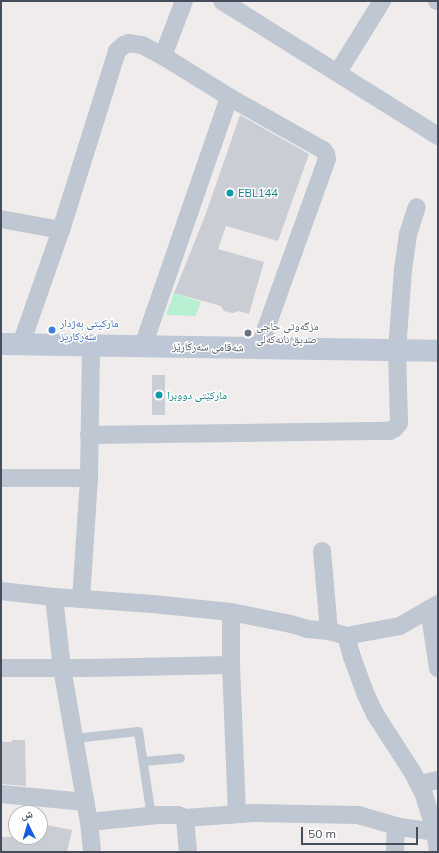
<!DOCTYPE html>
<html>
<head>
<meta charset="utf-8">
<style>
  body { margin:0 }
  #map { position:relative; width:439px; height:853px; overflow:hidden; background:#efeceb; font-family:Mulish,"Noto Naskh Arabic",sans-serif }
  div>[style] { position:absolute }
  .green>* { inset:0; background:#b7efd1 }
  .building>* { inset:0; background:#cbcdd4; transform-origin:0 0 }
  .service>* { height:9px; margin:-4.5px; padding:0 4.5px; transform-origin:4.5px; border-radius:4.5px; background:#bec7d2 }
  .minor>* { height:18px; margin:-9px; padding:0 9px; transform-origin:9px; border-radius:9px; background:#bec7d2 }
  .secondary>* { height:22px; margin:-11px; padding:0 11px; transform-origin:11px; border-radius:11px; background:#bdc7d6 }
  .dots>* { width:11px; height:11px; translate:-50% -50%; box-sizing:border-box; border:2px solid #fff; border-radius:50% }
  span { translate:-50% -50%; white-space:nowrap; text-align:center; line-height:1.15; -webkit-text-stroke:3px #fff; paint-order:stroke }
  .culture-label { font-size:11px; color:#0d838f }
  .left { translate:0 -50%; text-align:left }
  .shop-label { font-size:11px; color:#366cbe }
  .worship-label { font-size:11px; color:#5b616d }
  .street-label { font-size:11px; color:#444d59 }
  .frame { position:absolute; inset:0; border:2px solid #444d59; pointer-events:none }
  .north { position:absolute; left:8px; top:805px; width:40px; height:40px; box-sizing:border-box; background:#fff; border:1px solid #b4b8bd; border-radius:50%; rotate:355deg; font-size:11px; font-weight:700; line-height:16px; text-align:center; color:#444d59 }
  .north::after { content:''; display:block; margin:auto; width:14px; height:18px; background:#155ddf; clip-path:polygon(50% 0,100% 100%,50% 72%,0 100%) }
  .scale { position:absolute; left:301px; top:827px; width:117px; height:18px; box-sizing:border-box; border:2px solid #444d59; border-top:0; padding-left:5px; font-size:12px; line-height:14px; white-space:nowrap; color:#444d59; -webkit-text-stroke:3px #fff; paint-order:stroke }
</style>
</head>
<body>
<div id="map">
  <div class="green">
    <i style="clip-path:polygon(174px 293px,201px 302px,195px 316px,166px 315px)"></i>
  </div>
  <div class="building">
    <i style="clip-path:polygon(240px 115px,309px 154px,278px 241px,226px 226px,218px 249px,264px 262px,249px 314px,239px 311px,233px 313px,224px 311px,221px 306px,174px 293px,205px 216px)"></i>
    <i style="left:152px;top:375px;width:13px;height:40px"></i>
    <i style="clip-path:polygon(12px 740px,25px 740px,26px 786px,1px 784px,1px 742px,12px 742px)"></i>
    <i style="clip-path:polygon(42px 824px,72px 830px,67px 852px,1px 852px,1px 837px,40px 837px)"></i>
  </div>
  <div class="service">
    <i style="left:74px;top:738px;width:64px;rotate:-6.2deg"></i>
    <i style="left:138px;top:731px;width:86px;rotate:81.3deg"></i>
    <i style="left:143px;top:761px;width:37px;rotate:-5deg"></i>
  </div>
  <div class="minor">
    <i style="left:222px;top:1px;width:255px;rotate:32deg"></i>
    <i style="left:437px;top:1px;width:1px"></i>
    <i style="left:163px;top:56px;width:59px;rotate:-69.1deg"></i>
    <i style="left:338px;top:72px;width:84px;rotate:-58.2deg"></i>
    <i style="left:1px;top:219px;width:61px;rotate:10.4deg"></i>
    <i style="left:21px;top:344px;width:121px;rotate:-70.7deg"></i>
    <i style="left:61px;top:230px;width:188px;rotate:-72.6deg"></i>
    <i style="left:117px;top:51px;width:9px;rotate:-41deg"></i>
    <i style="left:124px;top:45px;width:5px;rotate:-22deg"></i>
    <i style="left:129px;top:43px;width:13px;rotate:9deg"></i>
    <i style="left:142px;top:45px;width:24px;rotate:28deg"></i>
    <i style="left:163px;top:56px;width:78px;rotate:31.8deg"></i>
    <i style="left:229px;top:97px;width:108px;rotate:29.4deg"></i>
    <i style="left:323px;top:150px;width:5px;rotate:53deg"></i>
    <i style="left:326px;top:154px;width:5px;rotate:79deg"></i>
    <i style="left:327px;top:159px;width:201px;rotate:109.8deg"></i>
    <i style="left:143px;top:346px;width:263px;rotate:-70.9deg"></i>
    <i style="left:89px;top:435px;width:301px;rotate:-0.8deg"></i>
    <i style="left:390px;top:431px;width:6px;rotate:-31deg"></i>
    <i style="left:395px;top:428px;width:6px;rotate:-51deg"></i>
    <i style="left:399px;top:423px;width:73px;rotate:-91.6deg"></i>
    <i style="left:397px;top:350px;width:80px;rotate:-85.7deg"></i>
    <i style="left:403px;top:270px;width:36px;rotate:-82deg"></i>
    <i style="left:408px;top:234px;width:28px;rotate:-72deg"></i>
    <i style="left:1px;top:478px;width:88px"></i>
    <i style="left:322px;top:551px;width:80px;rotate:85deg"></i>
    <i style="left:1px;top:591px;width:53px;rotate:6.5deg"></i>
    <i style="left:54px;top:597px;width:99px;rotate:4deg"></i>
    <i style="left:153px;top:604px;width:78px;rotate:5.9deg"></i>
    <i style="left:231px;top:612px;width:61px;rotate:11.3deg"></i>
    <i style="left:291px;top:624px;width:17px;rotate:17deg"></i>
    <i style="left:307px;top:629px;width:22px;rotate:5deg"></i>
    <i style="left:329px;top:631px;width:18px;rotate:16deg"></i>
    <i style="left:346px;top:636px;width:55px;rotate:-10.5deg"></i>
    <i style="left:400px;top:626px;width:44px;rotate:-30.1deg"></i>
    <i style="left:54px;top:597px;width:71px;rotate:83.6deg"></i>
    <i style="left:62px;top:668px;width:156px;rotate:80.1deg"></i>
    <i style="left:89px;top:822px;width:30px;rotate:84deg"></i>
    <i style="left:81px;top:599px;width:121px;rotate:-86.2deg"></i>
    <i style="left:89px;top:478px;width:133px;rotate:-89.1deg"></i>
    <i style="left:429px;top:609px;width:60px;rotate:81.3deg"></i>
    <i style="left:231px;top:612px;width:53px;rotate:90deg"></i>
    <i style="left:231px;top:665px;width:149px;rotate:87.7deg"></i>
    <i style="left:346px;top:636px;width:22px;rotate:74deg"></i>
    <i style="left:352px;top:657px;width:40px;rotate:69.8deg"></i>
    <i style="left:366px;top:695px;width:21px;rotate:65deg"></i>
    <i style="left:375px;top:714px;width:70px;rotate:57.2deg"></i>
    <i style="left:413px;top:773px;width:25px;rotate:63deg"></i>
    <i style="left:424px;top:795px;width:39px;rotate:73deg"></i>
    <i style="left:435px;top:832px;width:18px;rotate:81deg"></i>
    <i style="left:1px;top:668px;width:88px"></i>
    <i style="left:89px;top:668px;width:142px;rotate:-1.2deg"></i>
    <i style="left:419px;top:784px;width:19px;rotate:-12deg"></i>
    <i style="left:1px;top:794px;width:85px;rotate:5.4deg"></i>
    <i style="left:185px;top:818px;width:34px;rotate:85deg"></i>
    <i style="left:89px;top:822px;width:70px;rotate:-5.7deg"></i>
    <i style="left:159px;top:815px;width:19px"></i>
    <i style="left:178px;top:815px;width:8px;rotate:23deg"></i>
    <i style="left:185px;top:818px;width:69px;rotate:-4.1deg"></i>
    <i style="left:254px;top:813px;width:104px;rotate:1.1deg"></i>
    <i style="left:358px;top:815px;width:44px;rotate:15.9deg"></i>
    <i style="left:400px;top:827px;width:35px;rotate:8deg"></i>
    <i style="left:395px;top:852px;width:26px;rotate:-88deg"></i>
  </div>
  <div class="secondary">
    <i style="left:1px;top:344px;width:437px;rotate:0.9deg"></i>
  </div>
  <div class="dots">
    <i style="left:230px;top:193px;background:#0f9aa8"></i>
    <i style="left:52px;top:330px;background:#3f7fe0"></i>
    <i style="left:248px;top:333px;background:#6b7280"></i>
    <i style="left:159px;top:395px;background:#0f9aa8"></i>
  </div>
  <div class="culture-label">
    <span class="left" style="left:238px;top:193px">EBL144</span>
    <span class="left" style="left:167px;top:395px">ماركێتى دووبرا</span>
  </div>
  <div class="shop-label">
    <span class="left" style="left:60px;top:330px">مارکیتی بەژدار<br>سەرکاریز</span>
  </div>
  <div class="worship-label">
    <span class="left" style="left:256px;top:333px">مزگەوتی حاجی<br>صدیق نانەکەلی</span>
  </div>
  <div class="street-label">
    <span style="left:208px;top:347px;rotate:1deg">شەقامی سەرکارێز</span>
  </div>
  <div class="frame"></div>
  <div class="north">ش</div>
  <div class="scale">50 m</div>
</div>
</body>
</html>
